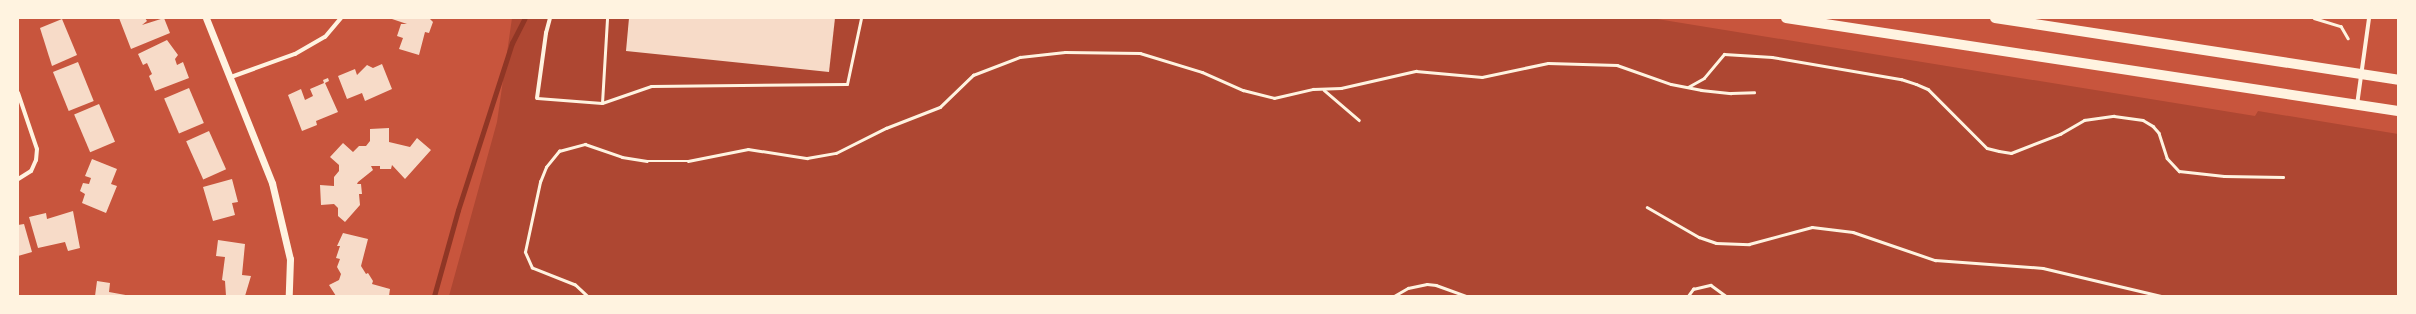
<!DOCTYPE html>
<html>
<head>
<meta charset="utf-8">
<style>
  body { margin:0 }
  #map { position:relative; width:2416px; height:314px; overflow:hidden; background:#c8553d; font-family:Cabin,sans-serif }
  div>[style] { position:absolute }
  .green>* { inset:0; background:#ae4732 }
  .stream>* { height:5px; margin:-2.5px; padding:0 2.5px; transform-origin:2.5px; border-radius:2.5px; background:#8f3625 }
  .building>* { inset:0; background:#f7dbc8; transform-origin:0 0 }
  .path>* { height:2.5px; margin:-1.25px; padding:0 1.25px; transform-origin:1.25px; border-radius:1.25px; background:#fff3e0 }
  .service>* { height:3px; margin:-1.5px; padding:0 1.5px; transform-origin:1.5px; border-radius:1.5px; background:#fff3e0 }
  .minor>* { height:4px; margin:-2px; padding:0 2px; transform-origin:2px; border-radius:2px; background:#fff3e0 }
  .tertiary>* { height:7px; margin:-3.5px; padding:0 3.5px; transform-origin:3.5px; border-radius:3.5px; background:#fff3e0 }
  .primary>* { height:10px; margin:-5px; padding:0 5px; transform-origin:5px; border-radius:5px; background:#fff3e0 }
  span { translate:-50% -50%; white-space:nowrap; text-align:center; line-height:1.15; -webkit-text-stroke:3.5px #fff3e0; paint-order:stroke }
  .frame { position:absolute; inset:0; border:19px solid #fff3e0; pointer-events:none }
</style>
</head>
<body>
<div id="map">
  <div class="green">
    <i style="clip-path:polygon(512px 18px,1651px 18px,2255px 116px,2258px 111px,2398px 134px,2398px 296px,449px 296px,497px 122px)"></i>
  </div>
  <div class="stream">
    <i style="left:434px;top:296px;width:89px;rotate:-74.4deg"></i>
    <i style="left:458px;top:210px;width:176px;rotate:-72.1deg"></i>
    <i style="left:512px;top:43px;width:28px;rotate:-63deg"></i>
  </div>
  <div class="building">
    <i style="clip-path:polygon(119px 18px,145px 18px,147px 21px,142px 25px,164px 18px,170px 33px,131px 49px)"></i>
    <i style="clip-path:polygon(389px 18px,429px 18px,433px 22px,429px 33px,425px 32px,419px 55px,399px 49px,403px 38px,397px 36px,401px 24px,407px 24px)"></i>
    <i style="clip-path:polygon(629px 18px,835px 18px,829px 72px,626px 51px)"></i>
    <i style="clip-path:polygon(62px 19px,77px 55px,52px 66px,40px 28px)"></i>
    <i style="clip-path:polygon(167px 40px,178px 55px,175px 59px,177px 65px,183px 62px,189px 78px,155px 91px,149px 76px,152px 74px,147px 63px,143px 65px,138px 54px)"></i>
    <i style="left:78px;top:62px;width:42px;height:27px;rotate:68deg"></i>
    <i style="clip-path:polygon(382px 64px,392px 89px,365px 101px,362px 93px,347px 99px,338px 76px,355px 69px,357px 75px,367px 65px,373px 68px)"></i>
    <i style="clip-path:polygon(328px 78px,329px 81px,325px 83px,338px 112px,316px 121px,317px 125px,302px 131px,288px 95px,301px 89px,305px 100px,313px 96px,310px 89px,324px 83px,323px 80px)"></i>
    <i style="left:189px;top:88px;width:38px;height:27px;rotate:67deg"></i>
    <i style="left:99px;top:104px;width:41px;height:27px;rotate:67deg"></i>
    <i style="clip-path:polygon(389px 128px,389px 142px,410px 147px,417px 138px,431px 150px,405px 179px,392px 165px,391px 169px,380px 169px,380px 166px,371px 166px,373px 170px,358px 182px,357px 184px,361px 184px,362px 194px,359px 194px,360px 205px,345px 222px,338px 216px,338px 208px,334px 204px,321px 205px,320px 185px,334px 186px,334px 177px,339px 171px,339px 165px,330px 157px,343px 143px,353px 152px,359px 146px,366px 146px,370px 141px,370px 129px)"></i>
    <i style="left:209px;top:131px;width:42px;height:25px;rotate:66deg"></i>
    <i style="clip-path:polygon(92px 159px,117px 169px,111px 184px,117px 186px,106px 213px,82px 203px,85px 194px,80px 191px,83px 183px,89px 184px,91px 178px,85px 176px)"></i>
    <i style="clip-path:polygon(232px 179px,238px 202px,232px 203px,235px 215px,213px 221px,203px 187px)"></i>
    <i style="clip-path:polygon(73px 211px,80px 248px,68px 251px,65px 242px,38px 248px,29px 217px,46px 213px,47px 219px)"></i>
    <i style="clip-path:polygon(24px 224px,32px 252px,18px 256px,18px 225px)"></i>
    <i style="clip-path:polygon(343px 233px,368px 239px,361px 266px,366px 274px,368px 273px,373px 281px,372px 284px,390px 289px,389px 296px,336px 296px,329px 285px,339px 280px,341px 274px,337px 267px,340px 259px,336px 258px,340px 246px,337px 246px)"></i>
    <i style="clip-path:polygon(218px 240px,245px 244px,242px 275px,251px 276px,245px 296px,226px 296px,225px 281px,222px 280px,225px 257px,216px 256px)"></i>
    <i style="clip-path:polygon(97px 281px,110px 283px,109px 292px,131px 296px,95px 296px)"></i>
  </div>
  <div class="path">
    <i style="left:2314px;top:18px;width:28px;rotate:17deg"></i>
    <i style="left:2341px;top:26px;width:14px;rotate:60deg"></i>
    <i style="left:1688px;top:87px;width:18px;rotate:-29deg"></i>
    <i style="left:1704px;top:78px;width:31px;rotate:-50deg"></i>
    <i style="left:1724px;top:54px;width:48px;rotate:3.6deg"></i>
    <i style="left:1772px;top:57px;width:131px;rotate:9.7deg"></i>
    <i style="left:1901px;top:79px;width:16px;rotate:18deg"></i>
    <i style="left:1916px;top:84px;width:13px;rotate:23deg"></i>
    <i style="left:1928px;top:89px;width:83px;rotate:45deg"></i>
    <i style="left:1987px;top:148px;width:12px;rotate:14deg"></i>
    <i style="left:1999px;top:151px;width:12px;rotate:9deg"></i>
    <i style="left:2011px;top:153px;width:53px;rotate:-21.2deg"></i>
    <i style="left:2060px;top:134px;width:28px;rotate:-30deg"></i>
    <i style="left:2084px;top:120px;width:30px;rotate:-8deg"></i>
    <i style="left:2114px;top:116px;width:29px;rotate:8deg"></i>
    <i style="left:2143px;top:120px;width:12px;rotate:31deg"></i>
    <i style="left:2153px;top:126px;width:9px;rotate:49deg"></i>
    <i style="left:2159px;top:133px;width:26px;rotate:72deg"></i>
    <i style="left:2167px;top:158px;width:18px;rotate:47deg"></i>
    <i style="left:2179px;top:171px;width:45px;rotate:6.3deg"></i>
    <i style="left:2224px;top:176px;width:59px;rotate:1deg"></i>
    <i style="left:1324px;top:90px;width:46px;rotate:40.6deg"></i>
    <i style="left:1647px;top:207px;width:60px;rotate:30deg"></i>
    <i style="left:1699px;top:237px;width:18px;rotate:19deg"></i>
    <i style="left:1716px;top:243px;width:33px;rotate:2deg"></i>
    <i style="left:1749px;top:244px;width:65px;rotate:-15.1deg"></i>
    <i style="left:1812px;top:227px;width:41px;rotate:7deg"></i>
    <i style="left:1853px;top:232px;width:87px;rotate:18.9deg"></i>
    <i style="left:1935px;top:260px;width:108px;rotate:4.2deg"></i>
    <i style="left:2043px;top:268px;width:121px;rotate:13.3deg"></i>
    <i style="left:587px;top:296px;width:16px;rotate:-137deg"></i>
    <i style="left:575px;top:285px;width:46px;rotate:-158.4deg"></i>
    <i style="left:532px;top:268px;width:17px;rotate:-114deg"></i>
    <i style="left:525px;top:252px;width:72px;rotate:-77.9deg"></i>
    <i style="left:540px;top:182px;width:16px;rotate:-68deg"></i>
    <i style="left:546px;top:167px;width:21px;rotate:-51deg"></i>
    <i style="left:559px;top:151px;width:27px;rotate:-15deg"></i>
    <i style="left:585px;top:144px;width:39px;rotate:19deg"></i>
    <i style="left:622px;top:157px;width:25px;rotate:9deg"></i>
    <i style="left:647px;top:161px;width:41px"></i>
    <i style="left:688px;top:161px;width:61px;rotate:-11.3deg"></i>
    <i style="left:748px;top:149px;width:60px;rotate:8.7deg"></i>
    <i style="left:807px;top:158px;width:29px;rotate:-10deg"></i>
    <i style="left:836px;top:153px;width:56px;rotate:-26.6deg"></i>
    <i style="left:886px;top:128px;width:58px;rotate:-21.3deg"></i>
    <i style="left:940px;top:107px;width:46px;rotate:-44.1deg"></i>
    <i style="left:973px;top:75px;width:50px;rotate:-21deg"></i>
    <i style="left:1020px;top:57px;width:45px;rotate:-6.3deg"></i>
    <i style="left:1065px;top:52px;width:75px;rotate:0.8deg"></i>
    <i style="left:1140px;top:53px;width:65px;rotate:17deg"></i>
    <i style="left:1202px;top:72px;width:45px;rotate:23.7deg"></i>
    <i style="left:1243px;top:90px;width:32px;rotate:14deg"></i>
    <i style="left:1274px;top:98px;width:40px;rotate:-13deg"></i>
    <i style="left:1313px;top:89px;width:28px;rotate:-2deg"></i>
    <i style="left:1341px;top:88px;width:77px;rotate:-12.8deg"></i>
    <i style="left:1416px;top:71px;width:66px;rotate:5.2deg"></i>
    <i style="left:1482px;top:77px;width:67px;rotate:-12deg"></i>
    <i style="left:1548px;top:63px;width:69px;rotate:1.7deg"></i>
    <i style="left:1617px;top:65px;width:57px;rotate:19.4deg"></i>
    <i style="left:1671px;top:84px;width:31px;rotate:11deg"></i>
    <i style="left:1701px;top:90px;width:30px;rotate:6deg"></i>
    <i style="left:1731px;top:93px;width:23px;rotate:-2deg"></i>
    <i style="left:1283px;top:296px;width:6px"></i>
    <i style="left:1394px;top:296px;width:16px;rotate:-30deg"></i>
    <i style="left:1408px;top:288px;width:19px;rotate:-12deg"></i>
    <i style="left:1427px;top:284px;width:9px;rotate:6deg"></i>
    <i style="left:1436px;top:285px;width:33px;rotate:20deg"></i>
    <i style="left:1688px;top:296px;width:9px;rotate:-54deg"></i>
    <i style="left:1693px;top:289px;width:18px;rotate:-13deg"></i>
    <i style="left:1711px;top:285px;width:19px;rotate:36deg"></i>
  </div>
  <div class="service">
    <i style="left:537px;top:98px;width:65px;rotate:4.4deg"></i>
    <i style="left:602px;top:103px;width:52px;rotate:-19.1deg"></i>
    <i style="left:651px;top:86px;width:196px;rotate:-0.6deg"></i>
    <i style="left:847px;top:84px;width:67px;rotate:-78deg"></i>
    <i style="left:602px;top:103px;width:85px;rotate:-86.6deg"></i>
  </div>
  <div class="minor">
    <i style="left:231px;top:77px;width:68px;rotate:-19.8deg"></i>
    <i style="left:295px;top:54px;width:34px;rotate:-30deg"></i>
    <i style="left:325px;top:37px;width:25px;rotate:-50deg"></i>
    <i style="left:18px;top:93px;width:59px;rotate:71.3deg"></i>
    <i style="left:37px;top:149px;width:11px;rotate:95deg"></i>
    <i style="left:36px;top:160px;width:12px;rotate:114deg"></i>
    <i style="left:31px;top:171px;width:15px;rotate:148deg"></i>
    <i style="left:537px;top:98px;width:66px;rotate:-82.1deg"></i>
    <i style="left:546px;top:33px;width:16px;rotate:-75deg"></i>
    <i style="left:2357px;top:105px;width:88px;rotate:-82.1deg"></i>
  </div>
  <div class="tertiary">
    <i style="left:206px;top:18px;width:178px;rotate:68.2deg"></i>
    <i style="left:272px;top:183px;width:78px;rotate:76.7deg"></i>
    <i style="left:290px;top:259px;width:37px;rotate:92deg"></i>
  </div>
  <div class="primary">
    <i style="left:1786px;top:18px;width:619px;rotate:8.64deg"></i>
    <i style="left:1995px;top:18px;width:408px;rotate:8.7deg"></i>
  </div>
  <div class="frame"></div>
</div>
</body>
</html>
